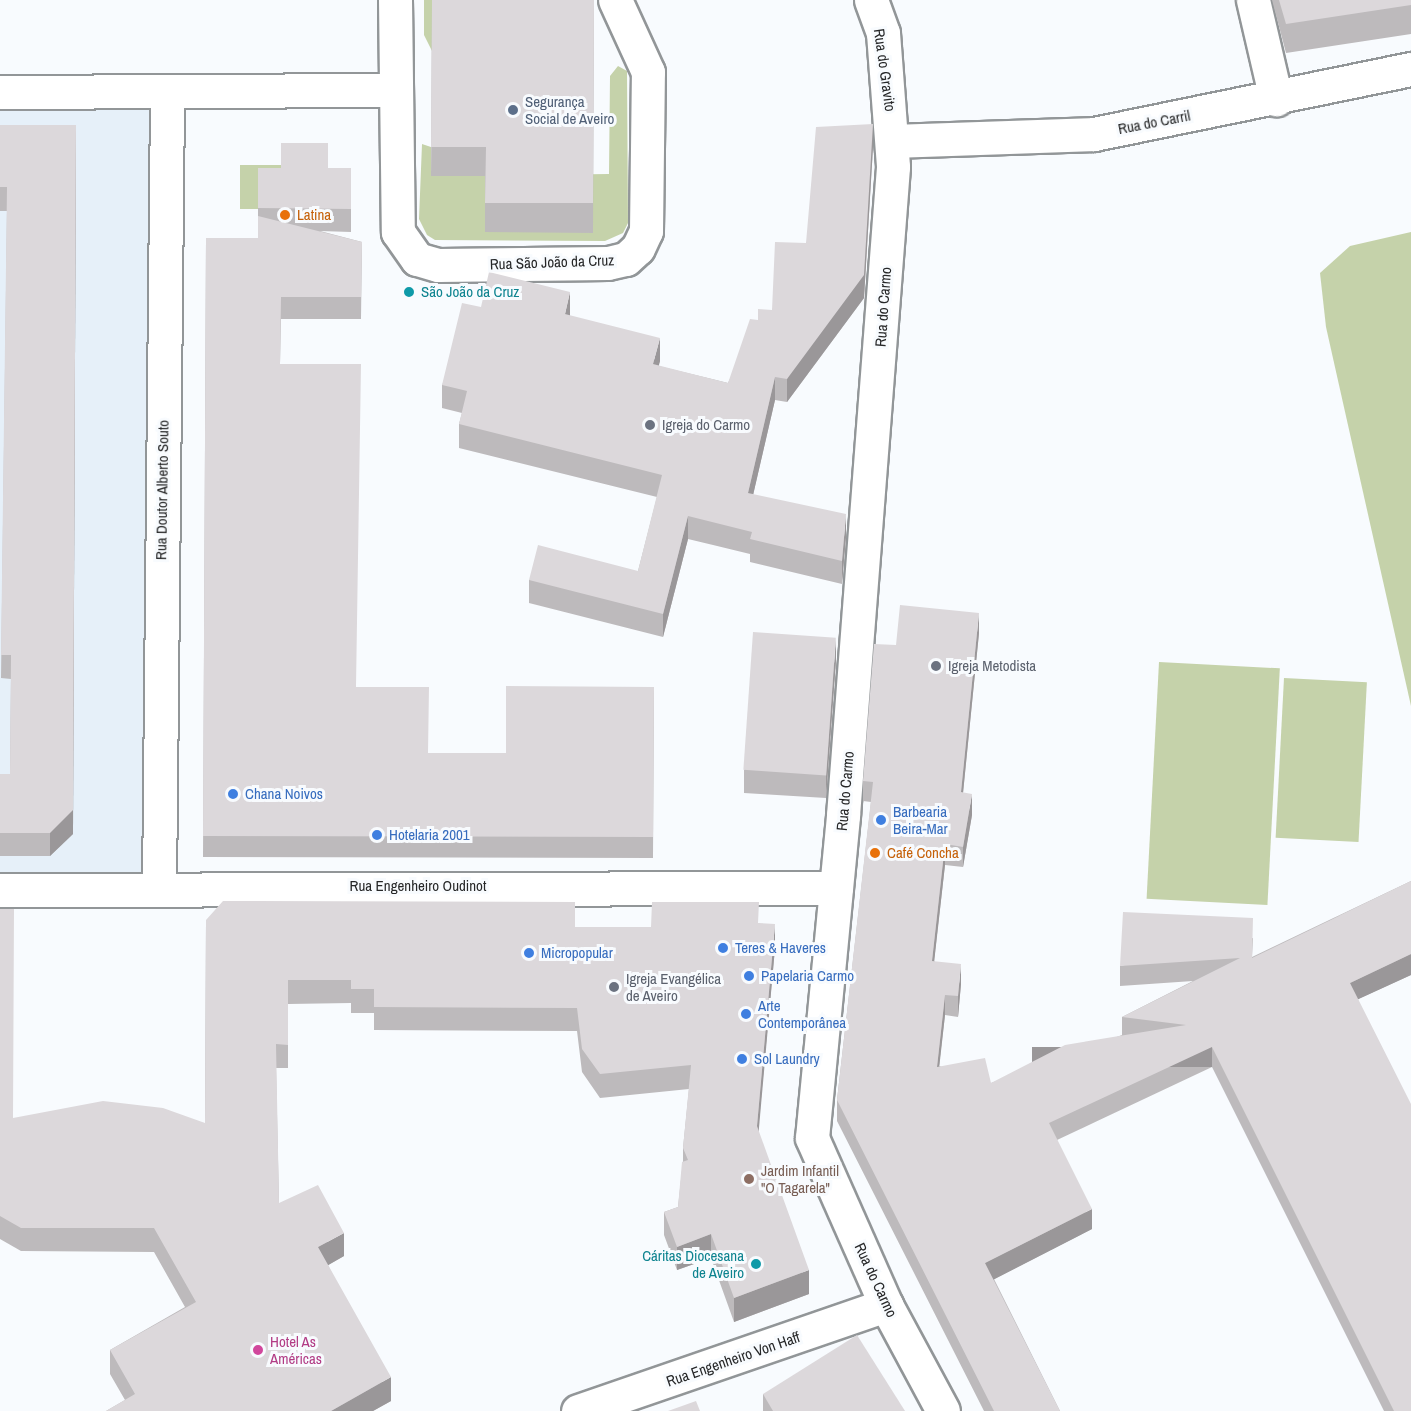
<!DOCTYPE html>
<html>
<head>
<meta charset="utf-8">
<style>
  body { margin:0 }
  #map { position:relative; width:1411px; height:1411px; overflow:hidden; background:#f8fbfe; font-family:"Archivo Narrow",sans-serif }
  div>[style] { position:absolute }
  .built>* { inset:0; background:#e6f0f9; transform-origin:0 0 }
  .green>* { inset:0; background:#c5d2aa; transform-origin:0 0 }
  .roads { filter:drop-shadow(2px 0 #929698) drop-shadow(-2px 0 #929698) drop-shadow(0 2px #929698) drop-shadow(0 -2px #929698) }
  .street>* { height:33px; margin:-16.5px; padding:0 16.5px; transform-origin:16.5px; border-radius:16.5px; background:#fff }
  .wall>* { inset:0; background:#bdbabc }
  .shaded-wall>* { inset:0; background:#9a9799; transform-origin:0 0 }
  .building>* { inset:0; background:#dcd8db; transform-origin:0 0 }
  .dots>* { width:16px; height:16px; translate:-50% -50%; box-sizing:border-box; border:3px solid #f8fbfe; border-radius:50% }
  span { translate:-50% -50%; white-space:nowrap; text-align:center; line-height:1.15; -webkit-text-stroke:6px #f8fbfe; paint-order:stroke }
  .street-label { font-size:15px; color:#262728 }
  .service-label { font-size:15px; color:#4e5e75 }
  .left { translate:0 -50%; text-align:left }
  .food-label { font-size:15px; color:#c56008 }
  .culture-label { font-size:15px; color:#0d838f }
  .right { translate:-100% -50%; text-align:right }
  .worship-label { font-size:15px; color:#5b616d }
  .shop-label { font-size:15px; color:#366cbe }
  .education-label { font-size:15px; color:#785e54 }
  .hotel-label { font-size:15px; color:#b23c85 }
</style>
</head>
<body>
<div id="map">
  <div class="built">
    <i style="left:0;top:92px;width:167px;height:798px"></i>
  </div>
  <div class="green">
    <i style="clip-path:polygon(424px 0,432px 0,432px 51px,424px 35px)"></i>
    <i style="clip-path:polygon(618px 66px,627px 71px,628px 223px,623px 233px,605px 241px,435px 240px,427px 235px,419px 219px,422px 144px,431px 147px,431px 176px,609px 174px,610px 76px)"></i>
    <i style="clip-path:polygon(240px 165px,281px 165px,281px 190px,258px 190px,258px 209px,240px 209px)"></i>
    <i style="clip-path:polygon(1411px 232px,1411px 706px,1326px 327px,1320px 273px,1350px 246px)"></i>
    <i style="left:1159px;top:662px;width:121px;height:237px;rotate:3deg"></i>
    <i style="left:1284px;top:678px;width:83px;height:160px;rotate:3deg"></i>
  </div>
  <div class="roads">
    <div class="street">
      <i style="left:395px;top:0;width:232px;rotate:89.3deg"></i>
      <i style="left:398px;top:232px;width:33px;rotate:55deg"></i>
      <i style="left:417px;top:259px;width:22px;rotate:16deg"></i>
      <i style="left:438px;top:265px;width:170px;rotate:-0.7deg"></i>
      <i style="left:608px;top:263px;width:18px;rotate:-13deg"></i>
      <i style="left:626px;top:259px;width:16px;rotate:-43deg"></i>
      <i style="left:638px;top:248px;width:19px;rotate:-65deg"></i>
      <i style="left:646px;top:231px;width:159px;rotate:-89.3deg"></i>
      <i style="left:648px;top:72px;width:79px;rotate:-114.6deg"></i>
      <i style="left:871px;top:0;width:35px;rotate:70deg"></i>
      <i style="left:883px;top:33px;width:134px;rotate:85.7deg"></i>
      <i style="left:893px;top:167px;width:651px;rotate:94.41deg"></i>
      <i style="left:843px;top:816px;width:323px;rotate:95.5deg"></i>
      <i style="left:812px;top:1138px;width:183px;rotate:66.1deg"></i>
      <i style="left:886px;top:1305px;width:120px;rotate:61.7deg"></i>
      <i style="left:1253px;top:0;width:102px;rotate:76.9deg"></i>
      <i style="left:0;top:92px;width:396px;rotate:-0.3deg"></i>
      <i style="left:894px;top:141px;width:200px;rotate:-2deg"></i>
      <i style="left:1094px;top:134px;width:324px;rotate:-11.6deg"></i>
      <i style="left:159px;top:888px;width:796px;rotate:-89.42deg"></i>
      <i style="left:0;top:890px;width:836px;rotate:-0.14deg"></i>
      <i style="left:578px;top:1411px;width:326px;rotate:-19deg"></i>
    </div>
  </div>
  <div class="wall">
    <i style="clip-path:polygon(432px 0,594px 0,593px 233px,485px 232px,485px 176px,431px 176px)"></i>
    <i style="clip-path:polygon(1272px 0,1411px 0,1411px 34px,1286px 53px)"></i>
    <i style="clip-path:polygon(0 125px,76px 125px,73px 834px,50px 856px,0 856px,0 774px,10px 774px,11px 679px,1px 678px,7px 211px,0 211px)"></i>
    <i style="clip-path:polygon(873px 147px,864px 298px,787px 402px,775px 400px,753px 495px,846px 537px,842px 584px,750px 562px,750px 554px,688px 539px,663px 637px,529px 603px,529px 580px,638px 571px,657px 497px,459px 448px,459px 424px,462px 413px,442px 408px,442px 385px,481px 307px,660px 361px,658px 366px,728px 383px,758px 320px,772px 310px,806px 243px)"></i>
    <i style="clip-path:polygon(258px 168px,351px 168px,351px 232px,320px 231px,362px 242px,361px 319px,281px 319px,280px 364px,356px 687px,428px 753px,506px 753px,654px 687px,653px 858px,203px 857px,206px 238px,258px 238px)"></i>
    <i style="clip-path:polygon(979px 633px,963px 793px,972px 815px,963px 867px,945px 865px,934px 961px,961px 984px,958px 1017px,945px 1015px,939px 1066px,991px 1083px,1122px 1035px,1122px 1017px,1193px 981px,1120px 986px,1120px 966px,1253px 938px,1252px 957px,1411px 881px,1411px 975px,1358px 999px,1411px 1411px,1384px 1411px,1212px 1067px,1057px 1140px,1092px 1229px,994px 1279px,1060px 1411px,984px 1411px,837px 1121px,837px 1100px,871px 802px,863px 801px,863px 781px,896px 645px)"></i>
    <i style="clip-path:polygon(836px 661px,826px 798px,744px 793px,744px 770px)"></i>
    <i style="clip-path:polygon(0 909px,13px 1118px,205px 1123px,206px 920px,575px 927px,651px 927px,759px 923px,775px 948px,758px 1131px,809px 1294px,734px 1322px,711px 1258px,677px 1270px,664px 1235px,664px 1212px,678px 1207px,683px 1161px,683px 1148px,689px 1089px,600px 1098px,582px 1072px,577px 1031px,374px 1030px,374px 1013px,351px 1013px,351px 1003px,288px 1004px,288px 1068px,276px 1068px,279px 1203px,344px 1256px,328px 1265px,391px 1401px,373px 1411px,106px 1411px,125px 1400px,110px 1374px,110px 1350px,185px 1307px,154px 1252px,21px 1251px,0 1239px)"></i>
    <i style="clip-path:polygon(763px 1394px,905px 1411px,763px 1411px)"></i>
  </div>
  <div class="shaded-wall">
    <i style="clip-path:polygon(873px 124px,873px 147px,864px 298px,787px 402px,787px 379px)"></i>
    <i style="clip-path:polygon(76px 125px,73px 834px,50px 856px,50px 833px)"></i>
    <i style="clip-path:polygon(570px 292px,570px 315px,565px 337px,565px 314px)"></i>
    <i style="clip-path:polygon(660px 338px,660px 361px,653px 388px,653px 364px)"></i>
    <i style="clip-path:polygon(775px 377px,775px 400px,748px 517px,748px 493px)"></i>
    <i style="clip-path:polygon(846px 514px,846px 537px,842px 584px,842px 561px)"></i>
    <i style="clip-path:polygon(688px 516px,688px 539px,663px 637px,663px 614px)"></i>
    <i style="clip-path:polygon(979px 613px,979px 633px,961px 813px,961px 792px)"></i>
    <i style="clip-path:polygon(836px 638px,836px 661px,826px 798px,826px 776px)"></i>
    <i style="clip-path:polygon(972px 794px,972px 815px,963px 867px,963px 847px)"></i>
    <i style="clip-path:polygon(945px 844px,945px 865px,932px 981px,932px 961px)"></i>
    <i style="clip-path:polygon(775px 924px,775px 948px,757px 1150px,757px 1126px)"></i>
    <i style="clip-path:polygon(1411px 954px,1411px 975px,1350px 1003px,1350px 983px)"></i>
    <i style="clip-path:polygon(961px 964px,961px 984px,958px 1017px,958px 996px)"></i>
    <i style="clip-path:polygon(945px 995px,945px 1015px,937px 1087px,937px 1067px)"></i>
    <i style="left:1212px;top:1047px;width:20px;height:180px;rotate:90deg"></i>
    <i style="clip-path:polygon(1092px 1209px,1092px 1229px,985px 1284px,985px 1263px)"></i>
    <i style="clip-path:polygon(344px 1233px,344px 1256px,318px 1271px,318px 1247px)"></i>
    <i style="clip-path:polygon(711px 1234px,711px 1258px,677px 1270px,677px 1247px)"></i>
    <i style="clip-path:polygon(809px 1270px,809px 1294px,734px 1322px,734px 1298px)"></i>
    <i style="clip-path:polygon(391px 1377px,391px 1401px,373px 1411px,331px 1411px)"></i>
  </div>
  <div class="building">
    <i style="clip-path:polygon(432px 0,594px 0,593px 203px,485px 203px,486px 147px,431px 147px)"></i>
    <i style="clip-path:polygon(1279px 0,1411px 0,1411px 5px,1286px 24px)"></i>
    <i style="clip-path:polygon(873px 124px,864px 275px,787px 379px,775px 377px,748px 493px,846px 514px,842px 561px,750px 539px,752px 532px,688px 516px,663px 614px,529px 580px,538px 545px,638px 571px,662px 475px,459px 424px,467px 391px,442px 385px,462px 303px,481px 307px,489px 272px,570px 292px,565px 314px,660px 338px,653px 364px,728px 383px,750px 319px,758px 320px,758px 309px,772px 310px,775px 242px,806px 243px,816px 127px)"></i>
    <i style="clip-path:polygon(0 125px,76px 125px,73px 810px,50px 833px,0 833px,0 774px,10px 774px,11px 655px,1px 655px,7px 187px,0 187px)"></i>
    <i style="clip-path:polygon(281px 143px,328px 143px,328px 168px,351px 168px,351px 209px,258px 208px,258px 168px,281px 168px)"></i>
    <i style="clip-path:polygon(258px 216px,362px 242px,361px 297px,281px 297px,280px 364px,361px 364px,356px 687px,429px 687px,428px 753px,506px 753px,506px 686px,654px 687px,653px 837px,203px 836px,206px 238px,258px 238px)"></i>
    <i style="clip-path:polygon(900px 605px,979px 613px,961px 792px,972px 794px,963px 847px,945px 844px,932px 961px,961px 964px,958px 996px,945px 995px,937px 1067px,985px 1058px,991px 1083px,1065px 1045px,1186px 1025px,1122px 1017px,1240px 958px,1120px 966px,1123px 912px,1253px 918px,1252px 958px,1411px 881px,1411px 954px,1350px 983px,1411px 1104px,1411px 1411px,1394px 1411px,1212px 1047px,1049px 1123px,1092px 1209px,985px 1263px,1060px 1411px,994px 1411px,837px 1100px,873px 782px,863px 781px,874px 644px,896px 645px)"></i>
    <i style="left:753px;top:632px;width:83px;height:138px;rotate:4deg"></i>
    <i style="clip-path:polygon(223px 901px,575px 902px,575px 927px,651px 927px,652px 902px,759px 902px,758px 923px,775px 924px,757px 1126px,809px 1270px,734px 1298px,711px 1234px,677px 1247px,664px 1212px,678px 1207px,682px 1162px,688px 1160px,683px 1148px,691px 1065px,600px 1074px,582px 1049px,577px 1008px,374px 1007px,374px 989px,351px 989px,351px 980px,288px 980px,288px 1045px,276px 1044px,279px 1203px,318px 1185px,344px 1233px,318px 1247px,391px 1377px,331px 1411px,106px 1411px,135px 1394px,110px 1350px,196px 1302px,154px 1228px,21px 1228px,0 1216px,0 909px,14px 909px,13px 1118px,103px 1101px,163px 1108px,205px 1123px,206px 920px)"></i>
    <i style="clip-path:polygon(857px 1335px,905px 1411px,773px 1411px,763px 1394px)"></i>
    <i style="clip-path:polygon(696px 1401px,700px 1411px,668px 1411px)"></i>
  </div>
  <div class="dots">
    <i style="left:513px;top:110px;background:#5c6f8a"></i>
    <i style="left:285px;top:215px;background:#e8710a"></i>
    <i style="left:409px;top:292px;background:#0f9aa8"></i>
    <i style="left:650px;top:425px;background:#6b7280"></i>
    <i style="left:936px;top:666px;background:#6b7280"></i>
    <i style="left:233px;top:794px;background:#3f7fe0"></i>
    <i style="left:881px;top:820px;background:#3f7fe0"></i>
    <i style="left:377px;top:835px;background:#3f7fe0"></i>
    <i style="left:875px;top:853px;background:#e8710a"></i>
    <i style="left:723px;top:948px;background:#3f7fe0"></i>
    <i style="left:529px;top:953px;background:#3f7fe0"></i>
    <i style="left:749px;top:976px;background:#3f7fe0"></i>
    <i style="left:614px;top:987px;background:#6b7280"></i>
    <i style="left:746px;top:1014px;background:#3f7fe0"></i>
    <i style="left:742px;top:1059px;background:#3f7fe0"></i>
    <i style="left:749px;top:1179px;background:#8d6e63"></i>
    <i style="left:756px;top:1264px;background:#0f9aa8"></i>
    <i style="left:258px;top:1350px;background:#d1479c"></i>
  </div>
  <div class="street-label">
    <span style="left:885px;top:70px;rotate:82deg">Rua do Gravito</span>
    <span style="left:1154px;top:122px;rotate:-11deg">Rua do Carril</span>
    <span style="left:552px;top:262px;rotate:-2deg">Rua São João da Cruz</span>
    <span style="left:883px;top:307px;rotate:-86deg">Rua do Carmo</span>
    <span style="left:162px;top:490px;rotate:-89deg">Rua Doutor Alberto Souto</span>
    <span style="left:845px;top:791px;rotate:-85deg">Rua do Carmo</span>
    <span style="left:418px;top:886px">Rua Engenheiro Oudinot</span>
    <span style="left:876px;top:1280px;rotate:65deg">Rua do Carmo</span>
    <span style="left:733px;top:1359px;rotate:-19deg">Rua Engenheiro Von Haff</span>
  </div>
  <div class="service-label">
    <span class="left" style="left:525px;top:110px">Segurança<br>Social de Aveiro</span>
  </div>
  <div class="food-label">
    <span class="left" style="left:297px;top:215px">Latina</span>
    <span class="left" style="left:887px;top:853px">Café Concha</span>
  </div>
  <div class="culture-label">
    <span class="left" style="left:421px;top:292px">São João da Cruz</span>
    <span class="right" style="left:744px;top:1264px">Cáritas Diocesana<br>de Aveiro</span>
  </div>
  <div class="worship-label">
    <span class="left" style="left:662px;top:425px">Igreja do Carmo</span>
    <span class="left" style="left:948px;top:666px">Igreja Metodista</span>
    <span class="left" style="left:626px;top:987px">Igreja Evangélica<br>de Aveiro</span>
  </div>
  <div class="shop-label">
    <span class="left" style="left:245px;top:794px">Chana Noivos</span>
    <span class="left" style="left:893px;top:820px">Barbearia<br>Beira-Mar</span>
    <span class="left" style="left:389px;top:835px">Hotelaria 2001</span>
    <span class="left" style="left:735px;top:948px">Teres &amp; Haveres</span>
    <span class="left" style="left:541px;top:953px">Micropopular</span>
    <span class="left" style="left:761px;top:976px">Papelaria Carmo</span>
    <span class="left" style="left:758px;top:1014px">Arte<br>Contemporânea</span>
    <span class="left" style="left:754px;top:1059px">Sol Laundry</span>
  </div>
  <div class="education-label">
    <span class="left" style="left:761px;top:1179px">Jardim Infantil<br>"O Tagarela"</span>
  </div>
  <div class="hotel-label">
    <span class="left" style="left:270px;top:1350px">Hotel As<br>Américas</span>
  </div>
</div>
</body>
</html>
